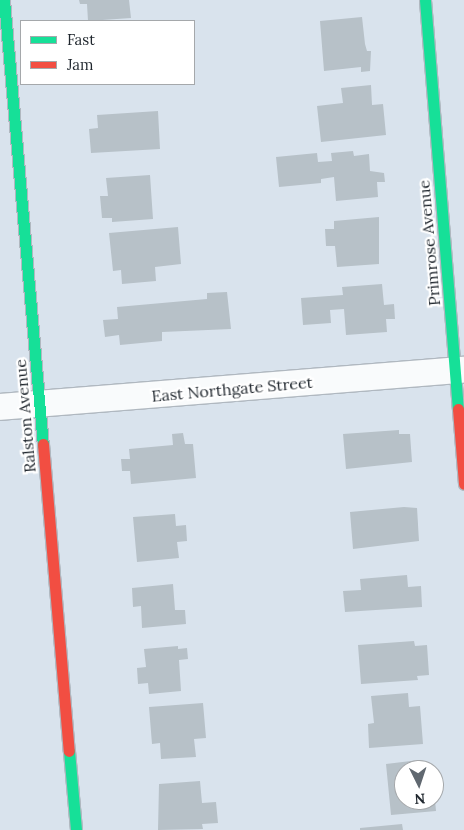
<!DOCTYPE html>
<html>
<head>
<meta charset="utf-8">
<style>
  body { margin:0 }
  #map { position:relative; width:464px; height:830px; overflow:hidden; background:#d9e3ed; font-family:Lora,serif }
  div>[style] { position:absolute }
  .building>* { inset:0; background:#b7c1c8 }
  .roads { filter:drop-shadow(1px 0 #b0b8c0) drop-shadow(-1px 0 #b0b8c0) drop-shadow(0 1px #b0b8c0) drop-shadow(0 -1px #b0b8c0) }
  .street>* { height:26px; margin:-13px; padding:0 13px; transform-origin:13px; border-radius:13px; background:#f9fbfc }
  .fast>* { height:11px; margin:-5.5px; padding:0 5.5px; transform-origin:5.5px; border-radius:5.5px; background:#16e098 }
  .jam>* { height:11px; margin:-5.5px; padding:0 5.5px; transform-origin:5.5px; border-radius:5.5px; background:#f24e42 }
  span { translate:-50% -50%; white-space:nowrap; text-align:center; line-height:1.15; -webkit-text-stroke:4.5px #fff; paint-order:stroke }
  .street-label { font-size:16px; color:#1f262d }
  .legend { position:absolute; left:20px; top:20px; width:175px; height:65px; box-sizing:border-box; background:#fff; border:1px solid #a5a8ab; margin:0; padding:6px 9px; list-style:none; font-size:15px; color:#1f262d }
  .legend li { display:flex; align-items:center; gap:10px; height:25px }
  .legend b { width:25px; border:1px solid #a5a8ab }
  .north { position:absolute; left:394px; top:760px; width:50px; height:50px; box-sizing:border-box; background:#fff; border:1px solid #a5a8ab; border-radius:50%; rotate:176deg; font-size:14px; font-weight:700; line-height:20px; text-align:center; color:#1f262d }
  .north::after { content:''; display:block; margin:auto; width:18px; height:22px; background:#606870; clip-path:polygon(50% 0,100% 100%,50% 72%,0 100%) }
</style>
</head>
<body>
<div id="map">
  <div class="building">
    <i style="clip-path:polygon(79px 0,129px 0,131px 18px,88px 21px,87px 4px,80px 4px)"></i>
    <i style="clip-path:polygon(362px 17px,365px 44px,367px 51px,371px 51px,370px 71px,361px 72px,361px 67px,324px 71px,320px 21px)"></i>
    <i style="clip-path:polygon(371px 85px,372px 105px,383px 104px,386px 135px,321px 142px,317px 106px,343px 103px,341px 88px)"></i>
    <i style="clip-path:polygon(158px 111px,160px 149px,91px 153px,89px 129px,98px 128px,97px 115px)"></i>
    <i style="clip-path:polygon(353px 151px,354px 156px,369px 154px,370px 171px,384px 173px,385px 182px,377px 182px,378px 197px,336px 201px,334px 177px,321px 179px,321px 183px,279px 187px,276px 157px,317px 153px,318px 162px,332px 161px,331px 153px)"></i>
    <i style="clip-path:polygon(150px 175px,153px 219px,112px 222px,112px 218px,102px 218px,100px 196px,108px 196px,106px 178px)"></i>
    <i style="clip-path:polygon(379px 217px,379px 264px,337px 267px,335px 246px,326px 246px,325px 229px,334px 229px,334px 221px)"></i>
    <i style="clip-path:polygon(178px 227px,181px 264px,155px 267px,156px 281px,122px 284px,121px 270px,113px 271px,109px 233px)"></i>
    <i style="clip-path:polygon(382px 284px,384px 305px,394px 304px,395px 319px,386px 319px,387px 332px,346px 335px,344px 309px,330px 310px,331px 323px,303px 325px,301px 298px,343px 295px,342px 287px)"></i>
    <i style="clip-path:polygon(227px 292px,231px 329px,162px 332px,162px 341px,120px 345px,119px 335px,105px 337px,103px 320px,118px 319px,117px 307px,207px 299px,207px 293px)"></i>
    <i style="clip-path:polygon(399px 430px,399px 434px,410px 434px,412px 462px,346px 469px,343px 434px)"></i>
    <i style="clip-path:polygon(183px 433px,185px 444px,193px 444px,196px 478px,131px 484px,130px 471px,122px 471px,121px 459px,130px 459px,129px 449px,173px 445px,172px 434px)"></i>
    <i style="clip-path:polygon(404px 507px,417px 508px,419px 541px,353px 549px,350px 512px)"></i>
    <i style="clip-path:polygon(175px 514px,176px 526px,186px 525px,187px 541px,177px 542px,179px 558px,137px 562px,133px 517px)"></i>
    <i style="clip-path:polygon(407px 575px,408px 587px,421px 586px,422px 607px,345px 612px,343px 591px,361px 590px,360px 579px)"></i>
    <i style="clip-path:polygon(173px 584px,175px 610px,185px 610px,186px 624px,142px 628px,141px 606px,133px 607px,132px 588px)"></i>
    <i style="clip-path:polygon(414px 641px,415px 646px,427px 645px,429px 675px,417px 676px,418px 680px,361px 684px,358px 645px)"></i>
    <i style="clip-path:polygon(178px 646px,178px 649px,187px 648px,188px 659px,179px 660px,181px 691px,149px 694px,148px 683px,138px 684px,137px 668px,146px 667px,144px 649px)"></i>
    <i style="clip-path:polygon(408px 693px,409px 707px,420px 706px,423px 744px,369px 748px,368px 724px,374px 723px,371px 696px)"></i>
    <i style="clip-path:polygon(203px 703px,206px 738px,194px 739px,196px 757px,161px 759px,160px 743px,152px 744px,149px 707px)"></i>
    <i style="clip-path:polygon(419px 760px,420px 770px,404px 770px,404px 800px,435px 800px,436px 811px,391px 815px,386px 764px)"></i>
    <i style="clip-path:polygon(200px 781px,202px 803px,216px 802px,218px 823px,202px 824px,203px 829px,158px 830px,159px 784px)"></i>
    <i style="clip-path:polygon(402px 824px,403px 830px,360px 830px,360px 828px)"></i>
  </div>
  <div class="roads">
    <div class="street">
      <i style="left:0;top:407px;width:465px;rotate:-4.6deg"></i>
    </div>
    <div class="fast">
      <i style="left:4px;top:0;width:446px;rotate:85deg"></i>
      <i style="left:425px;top:0;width:410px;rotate:85.4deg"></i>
      <i style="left:69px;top:751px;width:79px;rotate:84.9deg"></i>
    </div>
    <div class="jam">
      <i style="left:458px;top:409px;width:75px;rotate:85.4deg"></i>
      <i style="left:43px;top:444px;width:308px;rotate:85.2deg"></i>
    </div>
  </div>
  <div class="street-label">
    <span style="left:429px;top:243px;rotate:-95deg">Primrose Avenue</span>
    <span style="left:232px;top:389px;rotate:-5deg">East Northgate Street</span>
    <span style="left:25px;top:416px;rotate:-95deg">Ralston Avenue</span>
  </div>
  <ul class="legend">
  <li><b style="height:6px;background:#16e098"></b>Fast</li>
  <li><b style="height:6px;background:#f24e42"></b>Jam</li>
  </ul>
  <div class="north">N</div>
</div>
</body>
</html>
